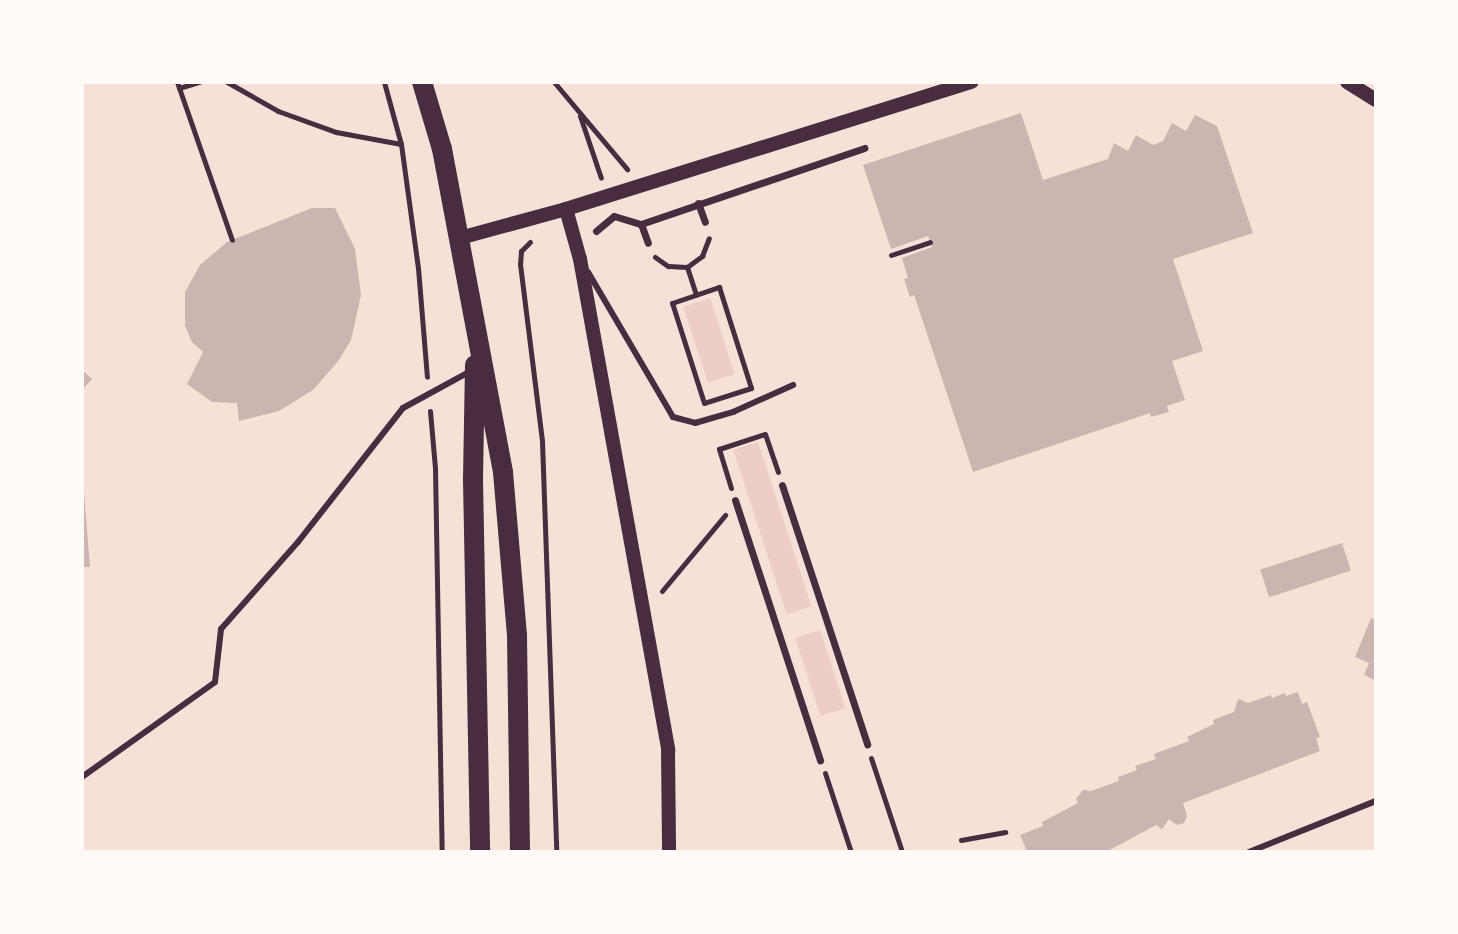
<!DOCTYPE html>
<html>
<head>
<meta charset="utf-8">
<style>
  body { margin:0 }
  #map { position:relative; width:1458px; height:934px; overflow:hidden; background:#f7e1d7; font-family:"PT Sans",sans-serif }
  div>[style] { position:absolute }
  .green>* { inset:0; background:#ebcfc5; transform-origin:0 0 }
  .building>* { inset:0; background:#ccb4b1; transform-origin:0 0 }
  .path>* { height:5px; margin:-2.5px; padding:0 2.5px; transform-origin:2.5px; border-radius:2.5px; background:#4a2c40 }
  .service>* { height:6px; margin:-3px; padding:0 3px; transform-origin:3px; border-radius:3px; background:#4a2c40 }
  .pedestrian>* { height:7px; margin:-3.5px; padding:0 3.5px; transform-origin:3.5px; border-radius:3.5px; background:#4a2c40 }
  .tertiary>* { height:14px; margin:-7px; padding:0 7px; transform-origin:7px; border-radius:7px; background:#4a2c40 }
  .primary>* { height:20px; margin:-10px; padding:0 10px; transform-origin:10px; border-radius:10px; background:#4a2c40 }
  span { translate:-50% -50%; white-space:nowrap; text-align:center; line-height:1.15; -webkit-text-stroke:6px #fffaf5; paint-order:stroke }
  .frame { position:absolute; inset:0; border:84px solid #fffaf5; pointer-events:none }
</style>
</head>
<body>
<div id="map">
  <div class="green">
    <i style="left:710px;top:298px;width:80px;height:28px;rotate:72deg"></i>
    <i style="left:758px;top:442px;width:173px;height:26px;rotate:72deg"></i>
    <i style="left:820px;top:630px;width:82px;height:26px;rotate:72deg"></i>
  </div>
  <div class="building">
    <i style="clip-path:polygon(1021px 113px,1043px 180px,1108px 159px,1114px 143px,1128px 151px,1136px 135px,1153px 145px,1163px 141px,1172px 123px,1186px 131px,1195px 115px,1217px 126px,1253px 233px,1173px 259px,1203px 351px,1172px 361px,1185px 400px,1167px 406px,1169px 412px,1151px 417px,1150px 413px,973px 472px,914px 295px,910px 297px,904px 279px,908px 278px,902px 258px,932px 247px,928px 236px,891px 249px,863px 165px)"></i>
    <i style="clip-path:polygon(312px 208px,335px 208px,355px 249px,361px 295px,351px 340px,339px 360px,313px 390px,279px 411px,239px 421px,237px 403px,212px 402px,187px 384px,203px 352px,192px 342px,185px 326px,185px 292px,200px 265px,227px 242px)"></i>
    <i style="clip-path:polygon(82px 370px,92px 379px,82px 390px)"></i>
    <i style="clip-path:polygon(82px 468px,90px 567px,82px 567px)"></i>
    <i style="left:1342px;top:543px;width:29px;height:86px;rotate:72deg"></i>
    <i style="clip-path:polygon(1371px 618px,1376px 620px,1376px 681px,1364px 675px,1369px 663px,1355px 657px)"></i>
    <i style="clip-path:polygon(1298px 692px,1302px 704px,1307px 702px,1320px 737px,1316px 738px,1320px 751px,1183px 803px,1187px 816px,1184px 823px,1177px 825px,1169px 819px,1162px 829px,1156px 825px,1106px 852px,1020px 852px,1026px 849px,1020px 835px,1043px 826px,1042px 822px,1078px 803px,1076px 799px,1083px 790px,1091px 791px,1119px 781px,1118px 777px,1137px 770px,1135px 766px,1156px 759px,1154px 754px,1189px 741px,1187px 737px,1214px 724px,1213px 720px,1234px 712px,1238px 699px,1248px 703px,1271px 695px,1272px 698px,1285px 693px,1286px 696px)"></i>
  </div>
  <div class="path">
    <i style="left:177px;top:82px;width:167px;rotate:70.8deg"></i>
    <i style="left:227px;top:82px;width:59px;rotate:29.6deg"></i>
    <i style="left:278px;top:111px;width:62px;rotate:19.9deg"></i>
    <i style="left:336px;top:132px;width:66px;rotate:10.5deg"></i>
    <i style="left:384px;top:82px;width:64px;rotate:74.7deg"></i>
    <i style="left:401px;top:144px;width:125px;rotate:82.2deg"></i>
    <i style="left:418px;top:268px;width:109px;rotate:85.3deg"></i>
    <i style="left:554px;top:82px;width:114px;rotate:50deg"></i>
    <i style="left:179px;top:88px;width:21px;rotate:-17deg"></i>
    <i style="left:580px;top:116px;width:65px;rotate:71.3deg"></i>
    <i style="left:530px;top:242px;width:13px;rotate:135deg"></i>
    <i style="left:521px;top:251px;width:13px;rotate:94deg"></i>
    <i style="left:520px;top:264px;width:178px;rotate:82.9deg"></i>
    <i style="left:542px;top:441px;width:411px;rotate:88deg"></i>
    <i style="left:891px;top:255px;width:41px;rotate:-18.4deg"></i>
    <i style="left:655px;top:257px;width:16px;rotate:35deg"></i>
    <i style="left:668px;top:266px;width:19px;rotate:3deg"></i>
    <i style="left:687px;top:267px;width:19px;rotate:-36deg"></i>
    <i style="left:702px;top:256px;width:19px;rotate:-69deg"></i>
    <i style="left:687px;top:267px;width:29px;rotate:72deg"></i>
    <i style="left:719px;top:287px;width:106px;rotate:72.4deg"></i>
    <i style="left:751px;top:388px;width:49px;rotate:162.3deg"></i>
    <i style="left:704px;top:403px;width:105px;rotate:-107.7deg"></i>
    <i style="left:672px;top:303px;width:50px;rotate:-18.8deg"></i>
    <i style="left:430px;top:411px;width:57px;rotate:85deg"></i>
    <i style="left:435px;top:468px;width:384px;rotate:89deg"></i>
    <i style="left:731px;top:488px;width:41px;rotate:-107.1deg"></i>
    <i style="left:719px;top:449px;width:48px;rotate:-18.1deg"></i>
    <i style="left:765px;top:434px;width:40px;rotate:71.1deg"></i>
    <i style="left:662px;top:591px;width:99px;rotate:-50.3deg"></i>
    <i style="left:871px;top:758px;width:99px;rotate:71.7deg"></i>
    <i style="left:825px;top:773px;width:83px;rotate:71.8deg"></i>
    <i style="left:961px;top:840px;width:45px;rotate:-10.3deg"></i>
  </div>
  <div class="service">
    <i style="left:588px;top:272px;width:168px;rotate:59.6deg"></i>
    <i style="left:673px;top:417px;width:23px;rotate:15deg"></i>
    <i style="left:695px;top:423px;width:40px;rotate:-16deg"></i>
    <i style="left:733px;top:412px;width:66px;rotate:-24.2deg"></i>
    <i style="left:82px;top:777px;width:163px;rotate:-35.5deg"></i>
    <i style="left:215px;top:682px;width:53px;rotate:-83.5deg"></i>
    <i style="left:221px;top:629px;width:116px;rotate:-48.5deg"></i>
    <i style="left:298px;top:542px;width:170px;rotate:-51.9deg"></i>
    <i style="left:403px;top:408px;width:77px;rotate:-28.6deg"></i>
    <i style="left:1249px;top:852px;width:137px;rotate:-21.9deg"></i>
  </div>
  <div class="pedestrian">
    <i style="left:698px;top:203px;width:20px;rotate:70deg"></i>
    <i style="left:641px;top:224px;width:20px;rotate:70deg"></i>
    <i style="left:596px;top:231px;width:23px;rotate:-40deg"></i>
    <i style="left:614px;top:216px;width:28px;rotate:17deg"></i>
    <i style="left:641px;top:224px;width:236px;rotate:-18.8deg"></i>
    <i style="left:782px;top:485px;width:273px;rotate:71.8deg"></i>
    <i style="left:735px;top:500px;width:274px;rotate:71.9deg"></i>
  </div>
  <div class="tertiary">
    <i style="left:1347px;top:82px;width:34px;rotate:32deg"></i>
    <i style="left:566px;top:209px;width:52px;rotate:74.4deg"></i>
    <i style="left:580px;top:259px;width:499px;rotate:79.8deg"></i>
    <i style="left:668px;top:750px;width:102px;rotate:89.4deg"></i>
    <i style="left:460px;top:238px;width:110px;rotate:-15.3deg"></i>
    <i style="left:566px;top:209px;width:425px;rotate:-17.4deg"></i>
  </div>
  <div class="primary">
    <i style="left:422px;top:82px;width:70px;rotate:73.4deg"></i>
    <i style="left:442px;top:149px;width:329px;rotate:79.3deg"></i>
    <i style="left:503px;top:472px;width:165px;rotate:85.1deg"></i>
    <i style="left:517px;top:636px;width:216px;rotate:89.2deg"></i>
    <i style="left:475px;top:365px;width:115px;rotate:91deg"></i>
    <i style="left:473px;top:480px;width:372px;rotate:88.9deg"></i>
  </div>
  <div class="frame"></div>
</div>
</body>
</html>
